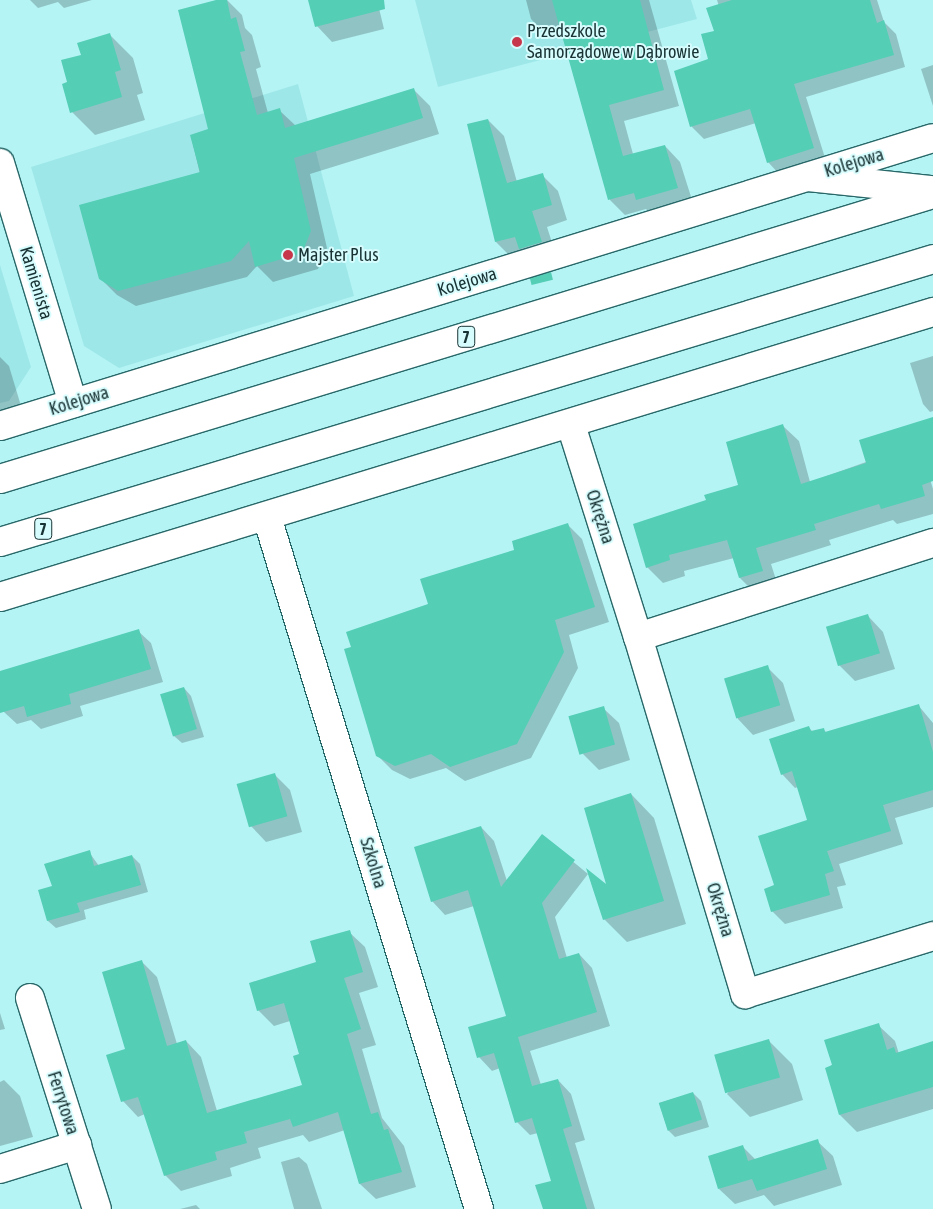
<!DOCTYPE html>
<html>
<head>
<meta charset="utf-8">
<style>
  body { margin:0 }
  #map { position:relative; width:933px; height:1209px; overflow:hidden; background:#b5f4f5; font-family:"Asap Condensed",sans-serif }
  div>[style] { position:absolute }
  .built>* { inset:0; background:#9ee7e9 }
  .shadow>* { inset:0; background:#0003 }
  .building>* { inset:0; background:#54ceb5; transform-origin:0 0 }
  .roads { filter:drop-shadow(1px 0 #296869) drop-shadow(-1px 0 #296869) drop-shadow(0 1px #296869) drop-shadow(0 -1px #296869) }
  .street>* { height:28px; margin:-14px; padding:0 14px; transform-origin:14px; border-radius:14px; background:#fff }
  .highway>* { height:28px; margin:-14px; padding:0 14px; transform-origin:14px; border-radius:14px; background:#fff }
  .dots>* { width:14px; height:14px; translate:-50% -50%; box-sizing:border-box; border:2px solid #d7fcfd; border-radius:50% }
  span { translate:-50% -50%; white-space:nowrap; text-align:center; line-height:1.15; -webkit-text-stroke:4px #d7fcfd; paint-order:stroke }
  .shield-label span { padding:1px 4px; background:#d7fcfd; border:1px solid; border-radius:4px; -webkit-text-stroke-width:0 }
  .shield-label { font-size:16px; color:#193334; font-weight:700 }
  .poi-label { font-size:18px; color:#193334 }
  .left { translate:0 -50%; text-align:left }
  .street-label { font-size:18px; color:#193334 }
</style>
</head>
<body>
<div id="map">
  <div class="built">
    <i style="clip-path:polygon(415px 0,691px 0,697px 19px,438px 87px)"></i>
    <i style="clip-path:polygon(298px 84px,354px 296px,119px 368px,84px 346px,31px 167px)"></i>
    <i style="clip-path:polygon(0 265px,31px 367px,9px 401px,0 403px)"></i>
  </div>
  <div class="shadow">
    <i style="clip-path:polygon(30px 0,92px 0,64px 8px,58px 2px,38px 8px)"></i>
    <i style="clip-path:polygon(221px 0,227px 0,242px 15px,245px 28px,252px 35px,261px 67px,256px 69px,268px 113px,279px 110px,296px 126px,414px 90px,430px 106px,439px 134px,310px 174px,327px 248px,318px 269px,273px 282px,257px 266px,247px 277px,136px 306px,117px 295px,100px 278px,200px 174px,191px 136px,209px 130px)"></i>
    <i style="clip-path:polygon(310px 0,377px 0,384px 29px,332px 42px,317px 26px)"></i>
    <i style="clip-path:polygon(526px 0,649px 0,679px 106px,624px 121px,633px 154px,665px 146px,680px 162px,693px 203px,652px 215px,646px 209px,625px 215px,610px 200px,562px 30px,546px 35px,531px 19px)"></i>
    <i style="clip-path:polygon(717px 0,877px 0,884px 22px,896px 34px,905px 67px,806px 97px,826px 161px,780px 175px,768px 162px,756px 123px,704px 139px,692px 127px,675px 72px,710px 60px,721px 13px)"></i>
    <i style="clip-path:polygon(110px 35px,133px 58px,143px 93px,137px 95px,145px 120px,95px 135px,72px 112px,68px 83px,82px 56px)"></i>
    <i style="clip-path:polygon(933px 65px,933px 106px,921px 69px)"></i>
    <i style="clip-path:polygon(488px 120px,504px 136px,517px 182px,542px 175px,558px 191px,567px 220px,547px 227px,557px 258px,512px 258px,496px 242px,469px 125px)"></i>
    <i style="clip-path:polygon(933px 356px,933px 411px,930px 412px,923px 404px,910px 363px)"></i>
    <i style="clip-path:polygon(0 357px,9px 366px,24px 416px,0 423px)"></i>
    <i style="clip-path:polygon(783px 426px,799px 441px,810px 482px,919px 443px,933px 489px,933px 514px,897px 524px,893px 520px,829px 540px,831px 545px,771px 564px,778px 586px,755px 593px,740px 578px,734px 558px,684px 571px,685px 576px,663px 583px,647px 567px,708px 501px,739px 485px)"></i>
    <i style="clip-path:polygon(568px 525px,582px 539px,609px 622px,569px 635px,578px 668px,531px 758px,465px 781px,446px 768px,410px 779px,392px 770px,377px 755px,430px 605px,516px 551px)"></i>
    <i style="clip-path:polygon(868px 616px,883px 632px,895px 669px,855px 681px,839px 665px)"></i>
    <i style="clip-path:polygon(138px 631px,151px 643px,163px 682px,80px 706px,83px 716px,41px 729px,31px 720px,17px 724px,4px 712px,0 698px,0 672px)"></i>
    <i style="clip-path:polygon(767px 667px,783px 683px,795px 721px,753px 735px,738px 719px,725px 680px)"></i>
    <i style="clip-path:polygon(184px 688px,191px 696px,204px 737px,182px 743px,174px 736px)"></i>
    <i style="clip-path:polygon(918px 705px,933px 723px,933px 807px,895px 818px,903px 844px,839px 864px,846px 885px,837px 887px,843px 908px,785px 924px,772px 911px,776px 886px,808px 820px,798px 787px,795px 788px,782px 774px,809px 728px,813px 732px,823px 729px,827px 733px)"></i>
    <i style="clip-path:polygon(603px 708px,619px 723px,630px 760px,599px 770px,583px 754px)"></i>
    <i style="clip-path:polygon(274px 774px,290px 790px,302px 832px,266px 842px,251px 826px)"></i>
    <i style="clip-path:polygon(631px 794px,654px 818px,686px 924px,627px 942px,604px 919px)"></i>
    <i style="clip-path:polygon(481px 827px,494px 841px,507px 881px,542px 836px,588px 874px,555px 917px,567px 958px,579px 954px,592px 968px,610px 1026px,530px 1051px,541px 1085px,558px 1080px,571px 1094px,585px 1140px,575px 1143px,595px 1209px,544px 1209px,552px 1181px,538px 1133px,530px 1135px,517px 1122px,500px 1068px,492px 1071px,479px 1057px,508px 1017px,474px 906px,445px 915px,432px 901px)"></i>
    <i style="clip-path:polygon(89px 852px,99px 866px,132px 856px,140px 864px,148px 892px,84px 910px,86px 919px,56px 928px,48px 921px,53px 887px)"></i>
    <i style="clip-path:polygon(349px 932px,365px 947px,378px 987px,359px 993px,376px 1045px,362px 1049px,382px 1118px,404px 1146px,416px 1187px,376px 1199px,360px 1184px,345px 1130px,309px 1142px,303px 1135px,258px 1148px,261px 1158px,230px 1168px,232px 1176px,181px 1191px,165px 1175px,145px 1114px,138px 1117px,123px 1101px,126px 1050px,141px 961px,157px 977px,177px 1044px,186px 1041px,201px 1057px,217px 1111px,303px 1086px,300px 1055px,290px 1021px,274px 1026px,258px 1010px,317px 963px)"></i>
    <i style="clip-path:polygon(0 1013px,5px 1029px,0 1030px)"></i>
    <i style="clip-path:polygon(878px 1025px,895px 1041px,899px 1054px,933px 1042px,933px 1109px,857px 1132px,840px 1115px,827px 1069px)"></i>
    <i style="clip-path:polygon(769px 1041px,792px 1064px,803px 1100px,750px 1117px,727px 1094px)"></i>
    <i style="clip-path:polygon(4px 1080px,20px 1096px,33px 1137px,0 1146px,0 1082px)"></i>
    <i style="clip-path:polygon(693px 1093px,701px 1101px,709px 1127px,675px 1137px,668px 1130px,659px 1103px)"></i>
    <i style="clip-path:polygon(817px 1141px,833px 1156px,842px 1185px,774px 1206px,764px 1195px,735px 1204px,719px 1189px,743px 1147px,756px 1160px)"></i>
    <i style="clip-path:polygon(299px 1157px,307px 1164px,322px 1209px,294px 1209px,281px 1162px)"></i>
    <i style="clip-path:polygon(196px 1205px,200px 1209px,180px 1209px)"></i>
  </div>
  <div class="building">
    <i style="clip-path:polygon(216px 0,227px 0,231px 19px,236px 17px,245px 51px,240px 52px,257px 115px,280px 108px,285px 128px,414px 88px,423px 118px,294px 158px,311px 231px,302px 253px,255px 267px,249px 241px,231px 261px,118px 291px,99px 279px,79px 205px,200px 172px,190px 135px,208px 129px,178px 10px)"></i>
    <i style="clip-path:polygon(308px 0,384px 0,385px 9px,315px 27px)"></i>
    <i style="clip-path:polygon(552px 0,640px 0,664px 90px,609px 105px,623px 156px,665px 145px,678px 188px,636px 200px,634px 193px,608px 200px)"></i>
    <i style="clip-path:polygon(732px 0,870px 0,877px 23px,884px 20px,894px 55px,794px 84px,814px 148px,767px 163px,750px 109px,690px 127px,674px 71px,708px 59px,701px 34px,714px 31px,706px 8px)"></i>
    <i style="clip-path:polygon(110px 33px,121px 70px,115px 72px,122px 97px,70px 113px,62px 84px,67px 82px,61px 60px,81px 55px,77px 43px)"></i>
    <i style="clip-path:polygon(488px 119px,507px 183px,543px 173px,552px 205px,532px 211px,542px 242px,519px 249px,515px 237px,495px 242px,467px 124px)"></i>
    <i style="left:551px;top:272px;width:8px;height:22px;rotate:76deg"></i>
    <i style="clip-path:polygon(933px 417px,933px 481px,922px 485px,925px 496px,881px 509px,879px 504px,814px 524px,816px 530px,756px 548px,763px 571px,739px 578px,727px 540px,669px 555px,670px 560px,646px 568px,633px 524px,706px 500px,704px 495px,738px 485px,726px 442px,783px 424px,801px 484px,866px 463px,859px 440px)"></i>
    <i style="clip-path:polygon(568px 523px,595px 607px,555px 620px,564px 652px,517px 744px,450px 767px,431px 754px,395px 766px,376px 756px,344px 649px,351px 647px,346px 632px,428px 604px,420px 579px,514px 550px,512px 541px)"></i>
    <i style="left:868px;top:614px;width:41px;height:44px;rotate:73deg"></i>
    <i style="clip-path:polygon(139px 629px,151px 669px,69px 694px,71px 704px,27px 717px,24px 706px,0 713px,0 671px)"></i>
    <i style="left:768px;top:665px;width:42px;height:46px;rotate:73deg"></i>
    <i style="left:184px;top:687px;width:44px;height:25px;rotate:73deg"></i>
    <i style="clip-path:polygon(919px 704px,933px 752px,933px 790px,883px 805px,891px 831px,827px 851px,834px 871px,825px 874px,830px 895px,771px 912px,764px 889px,774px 885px,758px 836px,807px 820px,792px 771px,781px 775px,769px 739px,809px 726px,811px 731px,824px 728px,825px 732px)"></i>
    <i style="left:604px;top:706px;width:40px;height:37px;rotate:74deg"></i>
    <i style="left:275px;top:773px;width:45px;height:40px;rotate:74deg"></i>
    <i style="clip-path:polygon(631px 793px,664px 901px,603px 920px,586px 868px,606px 884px,584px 808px)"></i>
    <i style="clip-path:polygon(481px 826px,501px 887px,542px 834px,575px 860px,542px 903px,559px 959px,579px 953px,597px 1012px,518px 1037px,532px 1086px,558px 1079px,572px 1126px,563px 1129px,587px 1209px,543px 1209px,535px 1185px,551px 1181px,532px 1118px,515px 1123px,494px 1053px,477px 1058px,468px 1027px,506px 1016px,468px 890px,431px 902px,414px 847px)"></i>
    <i style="clip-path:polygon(90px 850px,94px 866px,132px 855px,141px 885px,77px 903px,80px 912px,47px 921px,38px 890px,52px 886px,44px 864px)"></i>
    <i style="clip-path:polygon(350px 930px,363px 972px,344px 978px,361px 1029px,347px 1034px,371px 1114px,378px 1112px,384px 1130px,388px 1129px,402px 1172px,359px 1184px,338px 1112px,293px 1127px,290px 1119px,244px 1132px,247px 1143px,215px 1152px,217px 1160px,164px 1176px,138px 1097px,121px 1102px,106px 1055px,125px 1049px,102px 972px,142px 960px,167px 1046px,186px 1040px,207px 1113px,302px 1085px,293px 1056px,299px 1054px,284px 1003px,257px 1011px,249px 983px,316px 962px,310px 941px)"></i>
    <i style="clip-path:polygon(879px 1023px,887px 1050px,894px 1047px,896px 1053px,933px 1041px,933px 1087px,839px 1115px,825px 1068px,832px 1065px,824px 1040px)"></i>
    <i style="left:769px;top:1039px;width:40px;height:57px;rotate:74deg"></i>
    <i style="left:693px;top:1092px;width:29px;height:36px;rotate:72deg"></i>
    <i style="clip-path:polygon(818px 1139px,827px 1169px,757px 1191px,752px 1179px,718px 1189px,708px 1156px,743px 1145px,748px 1161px)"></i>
  </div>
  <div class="roads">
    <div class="street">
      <i style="left:0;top:163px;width:251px;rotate:73.1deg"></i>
      <i style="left:571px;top:425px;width:222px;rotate:72.5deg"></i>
      <i style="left:638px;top:637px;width:373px;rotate:73.3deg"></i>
      <i style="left:745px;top:994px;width:197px;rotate:-17.1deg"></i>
      <i style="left:0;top:426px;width:976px;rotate:-17.15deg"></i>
      <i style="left:267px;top:517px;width:724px;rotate:72.97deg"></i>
      <i style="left:0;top:597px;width:976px;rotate:-16.99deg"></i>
      <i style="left:638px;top:637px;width:310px;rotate:-17.7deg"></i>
      <i style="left:30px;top:998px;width:221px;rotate:72.4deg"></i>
      <i style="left:0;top:1169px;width:81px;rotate:-17.3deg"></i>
    </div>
    <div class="highway">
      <i style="left:808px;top:177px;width:125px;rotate:6deg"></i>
      <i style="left:0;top:479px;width:976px;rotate:-16.99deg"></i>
      <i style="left:0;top:542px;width:975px;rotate:-16.87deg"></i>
    </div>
  </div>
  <div class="dots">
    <i style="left:517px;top:42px;background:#c7374b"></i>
    <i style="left:288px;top:255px;background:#c7374b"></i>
  </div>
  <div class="shield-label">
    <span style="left:466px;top:337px">7</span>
    <span style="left:43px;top:529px">7</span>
  </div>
  <div class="poi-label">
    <span class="left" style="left:527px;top:42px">Przedszkole<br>Samorządowe w Dąbrowie</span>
    <span class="left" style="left:298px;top:255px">Majster Plus</span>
  </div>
  <div class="street-label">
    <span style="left:854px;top:163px;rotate:-17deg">Kolejowa</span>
    <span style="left:467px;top:282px;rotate:-17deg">Kolejowa</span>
    <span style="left:36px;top:283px;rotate:73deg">Kamienista</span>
    <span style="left:79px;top:401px;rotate:-17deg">Kolejowa</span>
    <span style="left:600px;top:517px;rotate:72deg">Okrężna</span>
    <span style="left:373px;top:863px;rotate:73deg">Szkolna</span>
    <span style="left:720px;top:910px;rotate:73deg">Okrężna</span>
    <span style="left:63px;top:1103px;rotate:72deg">Ferrytowa</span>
  </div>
</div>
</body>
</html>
